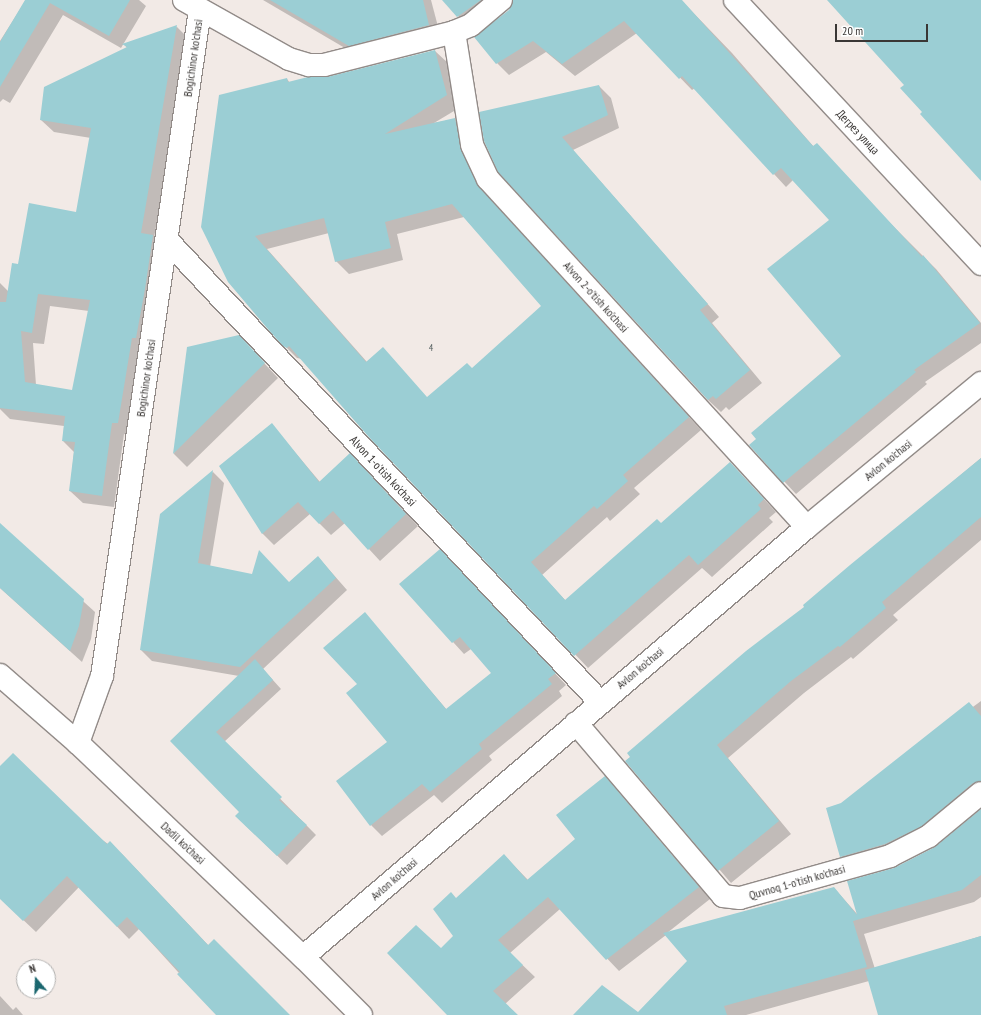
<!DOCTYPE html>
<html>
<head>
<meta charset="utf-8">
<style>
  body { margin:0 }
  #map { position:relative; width:981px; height:1015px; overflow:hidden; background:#f2eae6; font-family:"PT Sans Narrow",sans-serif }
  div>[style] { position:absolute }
  .shadow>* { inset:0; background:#0003 }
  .building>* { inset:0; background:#9bced4 }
  .roads { filter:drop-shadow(1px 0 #928b88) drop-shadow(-1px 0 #928b88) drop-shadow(0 1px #928b88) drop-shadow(0 -1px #928b88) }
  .minor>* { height:22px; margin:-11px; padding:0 11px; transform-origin:11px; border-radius:11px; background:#fff }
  span { translate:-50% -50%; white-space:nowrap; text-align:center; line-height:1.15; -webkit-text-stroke:3px #fff; paint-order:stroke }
  .number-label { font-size:10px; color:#525d5d }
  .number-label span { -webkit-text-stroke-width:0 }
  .street-label { font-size:12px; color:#3a3735 }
  .north { position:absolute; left:16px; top:959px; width:40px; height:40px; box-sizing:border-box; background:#fff; border:1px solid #b0afae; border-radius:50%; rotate:341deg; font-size:11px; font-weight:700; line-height:16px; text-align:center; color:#3a3735 }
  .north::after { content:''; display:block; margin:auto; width:14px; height:18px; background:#1b676f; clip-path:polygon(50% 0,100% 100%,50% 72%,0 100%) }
  .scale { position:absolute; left:835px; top:24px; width:93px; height:18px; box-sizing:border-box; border:2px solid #3a3735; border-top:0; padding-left:5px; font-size:12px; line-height:14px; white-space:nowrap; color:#3a3735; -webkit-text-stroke:3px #fff; paint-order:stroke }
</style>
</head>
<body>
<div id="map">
  <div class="shadow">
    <i style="clip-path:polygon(26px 0,139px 0,146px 6px,121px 48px,63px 15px,10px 103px,3px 99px,0 102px,0 41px)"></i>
    <i style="clip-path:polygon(263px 0,431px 0,441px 38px,362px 58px)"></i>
    <i style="clip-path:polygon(443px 0,681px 0,732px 53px,814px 147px,936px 269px,981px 323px,981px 343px,925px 382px,927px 384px,796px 494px,751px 446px,842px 356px,830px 220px,793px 180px,786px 187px,695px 88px,692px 90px,637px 33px,575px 76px,546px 52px,509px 75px,497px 63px,513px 1px,506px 2px,470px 29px)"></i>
    <i style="clip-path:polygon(evenodd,177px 27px,189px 39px,154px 238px,165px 248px,130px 435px,124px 434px,114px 507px,83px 503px,70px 491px,74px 452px,63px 441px,64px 426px,10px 419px,0 409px,0 283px,9px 292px,19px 265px,77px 213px,91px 138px,54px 132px,41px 120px,127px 48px,124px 44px,177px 27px,50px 306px,89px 311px,73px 391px,36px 385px,33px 343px,44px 344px,50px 306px)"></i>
    <i style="clip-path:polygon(evenodd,435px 51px,448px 63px,459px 108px,434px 123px,455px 119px,467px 131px,473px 164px,491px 201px,701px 430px,634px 488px,640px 494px,610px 521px,607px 517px,542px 575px,566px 601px,661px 524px,730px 463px,776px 512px,769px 518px,773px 522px,712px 577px,702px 568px,588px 668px,369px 435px,302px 359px,297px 358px,284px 345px,228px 281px,287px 79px,290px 83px,327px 78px,435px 51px,464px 217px,543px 306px,472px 369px,428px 398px,367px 362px,267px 249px,329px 233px,336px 261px,349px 274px,403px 260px,397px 234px,464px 217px)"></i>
    <i style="clip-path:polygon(599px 86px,611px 98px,619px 128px,573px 150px,719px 317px,712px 323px,762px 383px,729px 410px,726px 407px,721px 412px,708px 400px,499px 171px)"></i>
    <i style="clip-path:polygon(188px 348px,252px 350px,278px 378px,187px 467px,174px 454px)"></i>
    <i style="clip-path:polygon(272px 425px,320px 482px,362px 466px,418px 526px,380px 561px,345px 523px,331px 535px,310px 514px,274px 545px,262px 533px)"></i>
    <i style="clip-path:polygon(981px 458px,981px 540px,893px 615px,898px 620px,853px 659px,851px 657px,804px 693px,728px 758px,791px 834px,731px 883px,626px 761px,806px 607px,805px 605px)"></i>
    <i style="clip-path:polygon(213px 472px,224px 483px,210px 567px,289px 583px,318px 557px,347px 590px,263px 669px,281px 689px,224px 742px,316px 835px,287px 865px,245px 825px,240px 812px,172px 741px,239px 676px,152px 661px,141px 650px,161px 514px)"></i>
    <i style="clip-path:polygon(0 526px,95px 612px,91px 639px,82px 662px,0 588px)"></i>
    <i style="clip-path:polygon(451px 562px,566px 685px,559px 691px,562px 696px,489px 756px,492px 760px,442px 803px,434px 795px,382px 836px,371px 825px,388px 742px,358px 684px,365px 614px,447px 710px,493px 673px,471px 649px,464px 654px,400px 584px)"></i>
    <i style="clip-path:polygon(981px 701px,981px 801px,853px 869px,841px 856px,841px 804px)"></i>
    <i style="clip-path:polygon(0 767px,122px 854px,209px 946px,289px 1015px,217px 1015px,139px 929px,129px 939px,79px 887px,36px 932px,0 898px)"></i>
    <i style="clip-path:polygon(605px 778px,710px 899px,667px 933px,834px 888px,858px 915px,894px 869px,935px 848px,981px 810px,981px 897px,974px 902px,864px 934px,875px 969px,981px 936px,981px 1015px,879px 1015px,869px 981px,746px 1015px,574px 1015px,638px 1013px,688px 961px,666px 935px,619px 971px,560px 909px,510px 953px,535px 977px,505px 1004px,516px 1015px,448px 1015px,441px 949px,455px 936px,456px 899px,504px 855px,528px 880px,576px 839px)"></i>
    <i style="clip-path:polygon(0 996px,13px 1010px,16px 1007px,23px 1015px,0 1015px)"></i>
  </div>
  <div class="building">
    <i style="clip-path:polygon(25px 0,130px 0,109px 36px,50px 3px,0 87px,0 42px)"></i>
    <i style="clip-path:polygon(270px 0,423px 0,429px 25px,349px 46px)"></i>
    <i style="clip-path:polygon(442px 0,481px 0,457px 17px)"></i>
    <i style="clip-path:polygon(513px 0,682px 0,813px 146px,817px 143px,922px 257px,923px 255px,980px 323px,914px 370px,916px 372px,783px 483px,749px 445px,756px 439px,751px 433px,841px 356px,767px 269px,829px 220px,781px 168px,773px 175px,682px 76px,679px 79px,624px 21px,562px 64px,533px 41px,496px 64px,474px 37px,509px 10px)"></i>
    <i style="clip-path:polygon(827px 0,981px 0,981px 181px,920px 114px,922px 112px,900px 88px,904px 85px)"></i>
    <i style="clip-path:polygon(evenodd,177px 25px,141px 233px,153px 235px,145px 289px,136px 338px,132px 338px,118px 423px,112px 423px,102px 496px,69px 491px,75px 442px,62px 441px,65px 416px,0 408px,0 302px,6px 302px,12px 263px,18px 264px,29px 203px,76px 212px,91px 128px,40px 120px,44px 87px,127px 47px,122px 44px,177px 25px,38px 294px,90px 300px,72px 390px,25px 382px,21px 331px,32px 333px,38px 294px)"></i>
    <i style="clip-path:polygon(evenodd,435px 50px,447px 95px,385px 134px,455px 118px,461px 150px,479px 187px,689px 417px,623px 475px,628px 481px,597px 509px,594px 506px,531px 562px,565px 600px,657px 519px,661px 523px,730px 462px,764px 499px,758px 505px,761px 509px,698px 565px,689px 555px,574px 656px,368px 436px,289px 346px,287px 348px,283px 346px,267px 328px,228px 282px,201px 227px,219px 95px,287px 78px,288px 82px,308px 77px,327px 77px,435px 50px,452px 204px,541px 306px,472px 368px,467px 363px,427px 397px,383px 347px,366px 362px,255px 236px,324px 218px,335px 262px,391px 248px,385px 222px,452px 204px)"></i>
    <i style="clip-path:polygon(599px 85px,608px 115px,562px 137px,708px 304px,700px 310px,750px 370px,716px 399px,713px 396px,708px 400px,498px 172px,484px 141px,479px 112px)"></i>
    <i style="clip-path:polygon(239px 335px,265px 363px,173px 454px,187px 347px)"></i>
    <i style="clip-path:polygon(272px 423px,319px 482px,350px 453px,406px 514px,368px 550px,333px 511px,319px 524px,298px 502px,262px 534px,219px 466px)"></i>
    <i style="clip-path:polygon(981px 458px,981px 517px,882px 602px,886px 608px,840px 647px,838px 646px,791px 681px,717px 745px,779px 821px,718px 871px,625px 761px,630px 757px,627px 753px,746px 651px,804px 607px,803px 605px,850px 565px)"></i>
    <i style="clip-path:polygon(213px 470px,198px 563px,252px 574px,259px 550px,289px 582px,318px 556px,336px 578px,240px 667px,140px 650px,160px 514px)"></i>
    <i style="clip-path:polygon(0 523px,84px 599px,79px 626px,70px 651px,0 588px)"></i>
    <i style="clip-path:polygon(440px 549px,556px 673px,548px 679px,552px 684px,479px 744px,482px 749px,430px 792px,422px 784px,370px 826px,336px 781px,387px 742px,346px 693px,357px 684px,323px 648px,365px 612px,446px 709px,491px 673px,460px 637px,452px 643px,399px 584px)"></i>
    <i style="clip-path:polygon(255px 659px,273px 680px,216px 732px,282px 797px,279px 800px,307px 825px,277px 856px,235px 816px,239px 812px,170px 741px)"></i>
    <i style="clip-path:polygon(969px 702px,981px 716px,981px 781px,973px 783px,922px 826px,885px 844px,840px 857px,826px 808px,841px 803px)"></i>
    <i style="clip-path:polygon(13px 753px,107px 844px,110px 841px,208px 945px,214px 939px,290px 1015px,216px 1015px,177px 974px,180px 972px,127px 917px,117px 927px,67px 876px,23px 921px,0 899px,0 766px)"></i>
    <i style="clip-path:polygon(605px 776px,699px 887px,606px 960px,548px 897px,498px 940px,523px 965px,493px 991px,518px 1015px,447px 1015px,387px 953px,416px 925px,441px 948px,453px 936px,433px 909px,451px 892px,456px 898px,504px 854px,527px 880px,575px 839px,556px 815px)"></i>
    <i style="clip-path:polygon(981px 809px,981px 875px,962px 890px,853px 921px,867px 967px,724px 1006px,727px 1015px,573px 1015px,602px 985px,638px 1012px,687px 961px,663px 933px,834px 887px,857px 915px,847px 881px,894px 868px,935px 847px)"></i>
    <i style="clip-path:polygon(981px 936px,981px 1015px,878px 1015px,865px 970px)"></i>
  </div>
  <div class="roads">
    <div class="minor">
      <i style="left:184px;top:0;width:120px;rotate:29.3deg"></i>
      <i style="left:289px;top:59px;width:21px;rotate:17deg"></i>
      <i style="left:309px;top:65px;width:15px"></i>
      <i style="left:324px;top:65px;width:134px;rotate:-14.2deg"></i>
      <i style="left:454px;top:32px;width:18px;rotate:-22deg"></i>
      <i style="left:471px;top:25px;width:39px;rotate:-40deg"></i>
      <i style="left:735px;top:0;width:361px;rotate:47deg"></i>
      <i style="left:454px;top:32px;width:114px;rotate:80.9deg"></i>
      <i style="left:472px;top:145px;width:38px;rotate:65deg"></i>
      <i style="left:488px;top:179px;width:472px;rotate:47.5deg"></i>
      <i style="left:167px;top:240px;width:633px;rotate:46.86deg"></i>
      <i style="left:0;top:675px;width:103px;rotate:41.1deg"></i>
      <i style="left:78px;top:743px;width:311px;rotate:43.6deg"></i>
      <i style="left:303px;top:957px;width:82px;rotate:45deg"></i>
      <i style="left:576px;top:723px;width:227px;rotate:49.6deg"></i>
      <i style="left:723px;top:896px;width:17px;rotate:7deg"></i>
      <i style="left:740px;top:898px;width:156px;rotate:-15.6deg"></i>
      <i style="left:890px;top:856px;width:44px;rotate:-27.1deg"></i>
      <i style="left:929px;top:836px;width:67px;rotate:-39.6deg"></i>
      <i style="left:78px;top:743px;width:71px;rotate:-70.3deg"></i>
      <i style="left:102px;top:676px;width:673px;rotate:-81.63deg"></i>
      <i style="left:303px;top:957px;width:663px;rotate:-40.47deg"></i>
      <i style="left:807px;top:527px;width:226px;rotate:-39.6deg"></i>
    </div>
  </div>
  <div class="number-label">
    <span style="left:431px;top:348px">4</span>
  </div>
  <div class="street-label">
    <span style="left:193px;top:58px;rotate:-82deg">Bogichinor ko'chasi</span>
    <span style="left:858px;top:132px;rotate:47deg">Дегрез улица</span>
    <span style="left:596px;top:297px;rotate:48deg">Alvon 2-o'tish ko'chasi</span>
    <span style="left:146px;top:378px;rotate:-82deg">Bogichinor ko'chasi</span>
    <span style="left:888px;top:460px;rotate:-39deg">Avlon ko'chasi</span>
    <span style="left:383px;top:471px;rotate:47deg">Alvon 1-o'tish ko'chasi</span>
    <span style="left:640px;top:668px;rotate:-40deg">Avlon ko'chasi</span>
    <span style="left:183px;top:843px;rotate:43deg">Dadil ko'chasi</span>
    <span style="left:394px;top:879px;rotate:-41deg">Avlon ko'chasi</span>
    <span style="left:797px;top:882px;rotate:-16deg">Quvnoq 1-o'tish ko'chasi</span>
  </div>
  <div class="north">N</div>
  <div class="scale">20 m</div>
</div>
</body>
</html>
